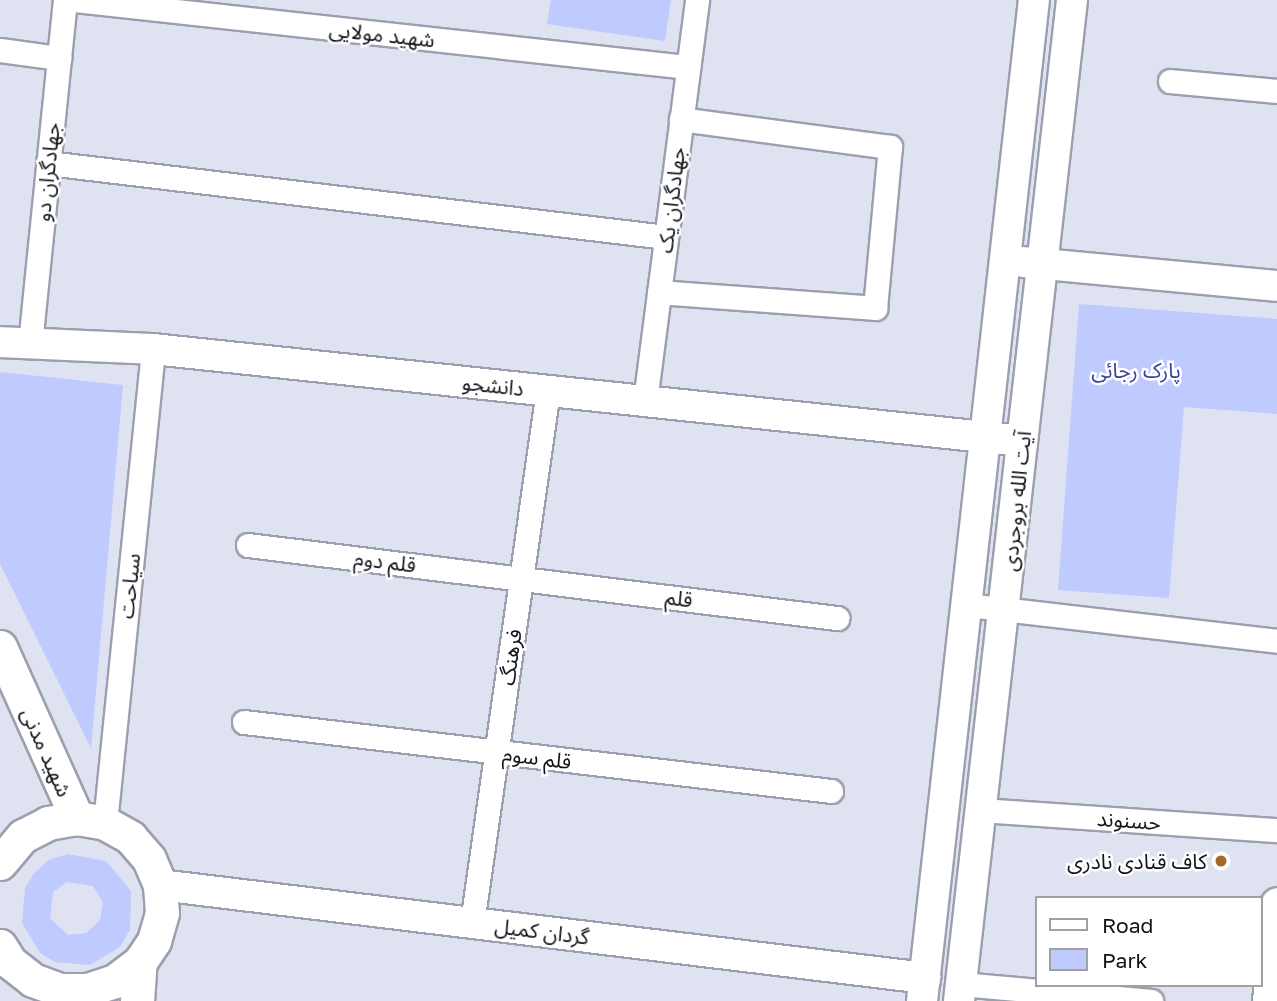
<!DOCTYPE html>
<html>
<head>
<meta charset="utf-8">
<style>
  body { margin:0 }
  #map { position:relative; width:1277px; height:1001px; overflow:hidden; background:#dfe2f1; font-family:"Golos Text","Noto Sans Arabic",sans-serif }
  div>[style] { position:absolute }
  .green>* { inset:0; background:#bfcafe }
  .roads { filter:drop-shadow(2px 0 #9c9fad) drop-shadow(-2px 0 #9c9fad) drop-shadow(0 2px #9c9fad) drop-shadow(0 -2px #9c9fad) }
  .minor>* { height:23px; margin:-11.5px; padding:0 11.5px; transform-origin:11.5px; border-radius:11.5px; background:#fff }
  .tertiary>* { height:30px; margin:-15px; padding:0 15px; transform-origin:15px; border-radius:15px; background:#fff }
  .secondary>* { height:33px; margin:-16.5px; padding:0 16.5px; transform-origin:16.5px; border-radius:16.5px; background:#fff }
  .dots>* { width:19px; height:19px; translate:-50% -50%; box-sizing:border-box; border:4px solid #fff; border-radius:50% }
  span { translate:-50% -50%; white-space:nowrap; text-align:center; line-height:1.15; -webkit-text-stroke:5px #fff; paint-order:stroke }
  .street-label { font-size:21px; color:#131419 }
  .park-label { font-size:21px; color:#3c4298 }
  .poi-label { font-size:21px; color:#131419 }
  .right { translate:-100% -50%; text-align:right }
  .legend { position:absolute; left:1035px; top:896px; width:228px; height:91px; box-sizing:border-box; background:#fff; border:2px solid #a1a1a3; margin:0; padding:9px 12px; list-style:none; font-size:21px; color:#131419 }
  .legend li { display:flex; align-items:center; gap:14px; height:35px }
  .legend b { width:35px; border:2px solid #a1a1a3 }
</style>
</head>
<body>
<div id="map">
  <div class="green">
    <i style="clip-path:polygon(551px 0,671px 0,665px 41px,547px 24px)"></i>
    <i style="clip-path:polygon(1079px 304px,1277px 319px,1277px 414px,1184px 407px,1169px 598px,1058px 590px)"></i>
    <i style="clip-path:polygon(0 372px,123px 385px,91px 748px,0 564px)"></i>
    <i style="clip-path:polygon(evenodd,68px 854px,106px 861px,131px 891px,130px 930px,120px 947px,90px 965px,55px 962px,40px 953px,22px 923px,25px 888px,34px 873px,49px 860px,68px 854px,67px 882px,93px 886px,103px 902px,100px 920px,86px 933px,68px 935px,50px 918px,53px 892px,67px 882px)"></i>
  </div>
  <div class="roads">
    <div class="minor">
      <i style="left:75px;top:0;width:617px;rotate:6.24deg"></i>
      <i style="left:0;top:50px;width:60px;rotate:7.7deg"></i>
      <i style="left:1170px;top:81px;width:107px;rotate:5.3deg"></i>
      <i style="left:48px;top:163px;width:622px;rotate:6.83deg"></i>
      <i style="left:659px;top:292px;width:217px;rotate:4.2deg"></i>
      <i style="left:875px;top:308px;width:162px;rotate:-84.7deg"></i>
      <i style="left:890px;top:147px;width:211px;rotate:-172.4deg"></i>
      <i style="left:30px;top:344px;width:346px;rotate:-84.2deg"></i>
      <i style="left:645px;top:401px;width:404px;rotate:-82.6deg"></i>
      <i style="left:248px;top:545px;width:594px;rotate:7.07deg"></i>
      <i style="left:967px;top:605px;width:312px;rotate:6.6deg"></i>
      <i style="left:244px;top:722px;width:591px;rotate:6.7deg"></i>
      <i style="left:981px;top:810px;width:297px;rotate:3.9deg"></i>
      <i style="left:105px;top:823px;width:476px;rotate:-84.2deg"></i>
      <i style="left:472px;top:923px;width:538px;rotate:-81.88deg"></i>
      <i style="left:961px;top:984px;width:191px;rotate:5.1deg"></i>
    </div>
    <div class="tertiary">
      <i style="left:1023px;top:262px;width:255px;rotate:5.4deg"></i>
      <i style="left:0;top:342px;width:153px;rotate:2.6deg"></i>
      <i style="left:153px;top:349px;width:874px;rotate:6.04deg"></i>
      <i style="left:160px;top:885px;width:771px;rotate:6.93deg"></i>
      <i style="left:922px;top:1001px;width:1007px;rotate:-83.62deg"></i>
      <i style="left:959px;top:1001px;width:1007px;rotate:-83.56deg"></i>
      <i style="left:1268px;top:1001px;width:98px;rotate:-84.8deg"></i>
    </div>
    <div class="secondary">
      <i style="left:0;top:647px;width:188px;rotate:65.8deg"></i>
      <i style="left:0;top:863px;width:35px;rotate:-50deg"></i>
      <i style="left:23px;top:836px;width:28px;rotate:-27deg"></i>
      <i style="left:48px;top:823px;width:29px;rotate:-10deg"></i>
      <i style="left:77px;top:818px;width:28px;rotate:10deg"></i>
      <i style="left:105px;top:823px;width:29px;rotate:29deg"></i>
      <i style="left:130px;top:837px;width:29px;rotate:49deg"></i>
      <i style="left:149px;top:859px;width:28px;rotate:67deg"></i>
      <i style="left:160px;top:885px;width:28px;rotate:86deg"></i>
      <i style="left:162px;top:913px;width:29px;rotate:106deg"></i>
      <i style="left:154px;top:941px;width:25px;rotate:124deg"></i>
      <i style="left:140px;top:962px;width:31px;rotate:143deg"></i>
      <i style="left:115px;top:981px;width:28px;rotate:162deg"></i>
      <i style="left:88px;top:990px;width:28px;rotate:180deg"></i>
      <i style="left:60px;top:990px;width:29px;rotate:-160deg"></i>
      <i style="left:33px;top:980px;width:29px;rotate:-142deg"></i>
      <i style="left:10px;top:962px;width:19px;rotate:-122deg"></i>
      <i style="left:137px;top:1001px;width:39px;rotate:-86deg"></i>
    </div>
  </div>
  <div class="dots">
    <i style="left:1221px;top:861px;background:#a26927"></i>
  </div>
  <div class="street-label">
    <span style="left:382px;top:34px;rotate:6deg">شهید مولایی</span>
    <span style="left:47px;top:172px;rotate:-84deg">جهادگران دو</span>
    <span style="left:671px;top:200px;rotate:-83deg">جهادگران یک</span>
    <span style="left:493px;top:385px;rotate:6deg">دانشجو</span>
    <span style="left:1016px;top:501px;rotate:-84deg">آیت الله بروجردی</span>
    <span style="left:385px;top:561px;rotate:7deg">قلم دوم</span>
    <span style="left:129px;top:586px;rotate:-84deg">سیاحت</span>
    <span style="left:679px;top:598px;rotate:7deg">قلم</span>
    <span style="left:510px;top:657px;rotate:-82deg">فرهنگ</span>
    <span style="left:47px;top:752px;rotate:66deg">شهید مدنی</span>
    <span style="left:537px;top:757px;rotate:7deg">قلم سوم</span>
    <span style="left:1129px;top:820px;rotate:4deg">حسنوند</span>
    <span style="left:542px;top:931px;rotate:7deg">گردان کمیل</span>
  </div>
  <div class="park-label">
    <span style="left:1136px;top:370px">پارک رجائی</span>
  </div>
  <div class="poi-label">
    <span class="right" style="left:1207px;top:861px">کاف قنادی نادری</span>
  </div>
  <ul class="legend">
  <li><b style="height:9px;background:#fff"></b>Road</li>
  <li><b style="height:19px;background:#bfcafe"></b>Park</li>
  </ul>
</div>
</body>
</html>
